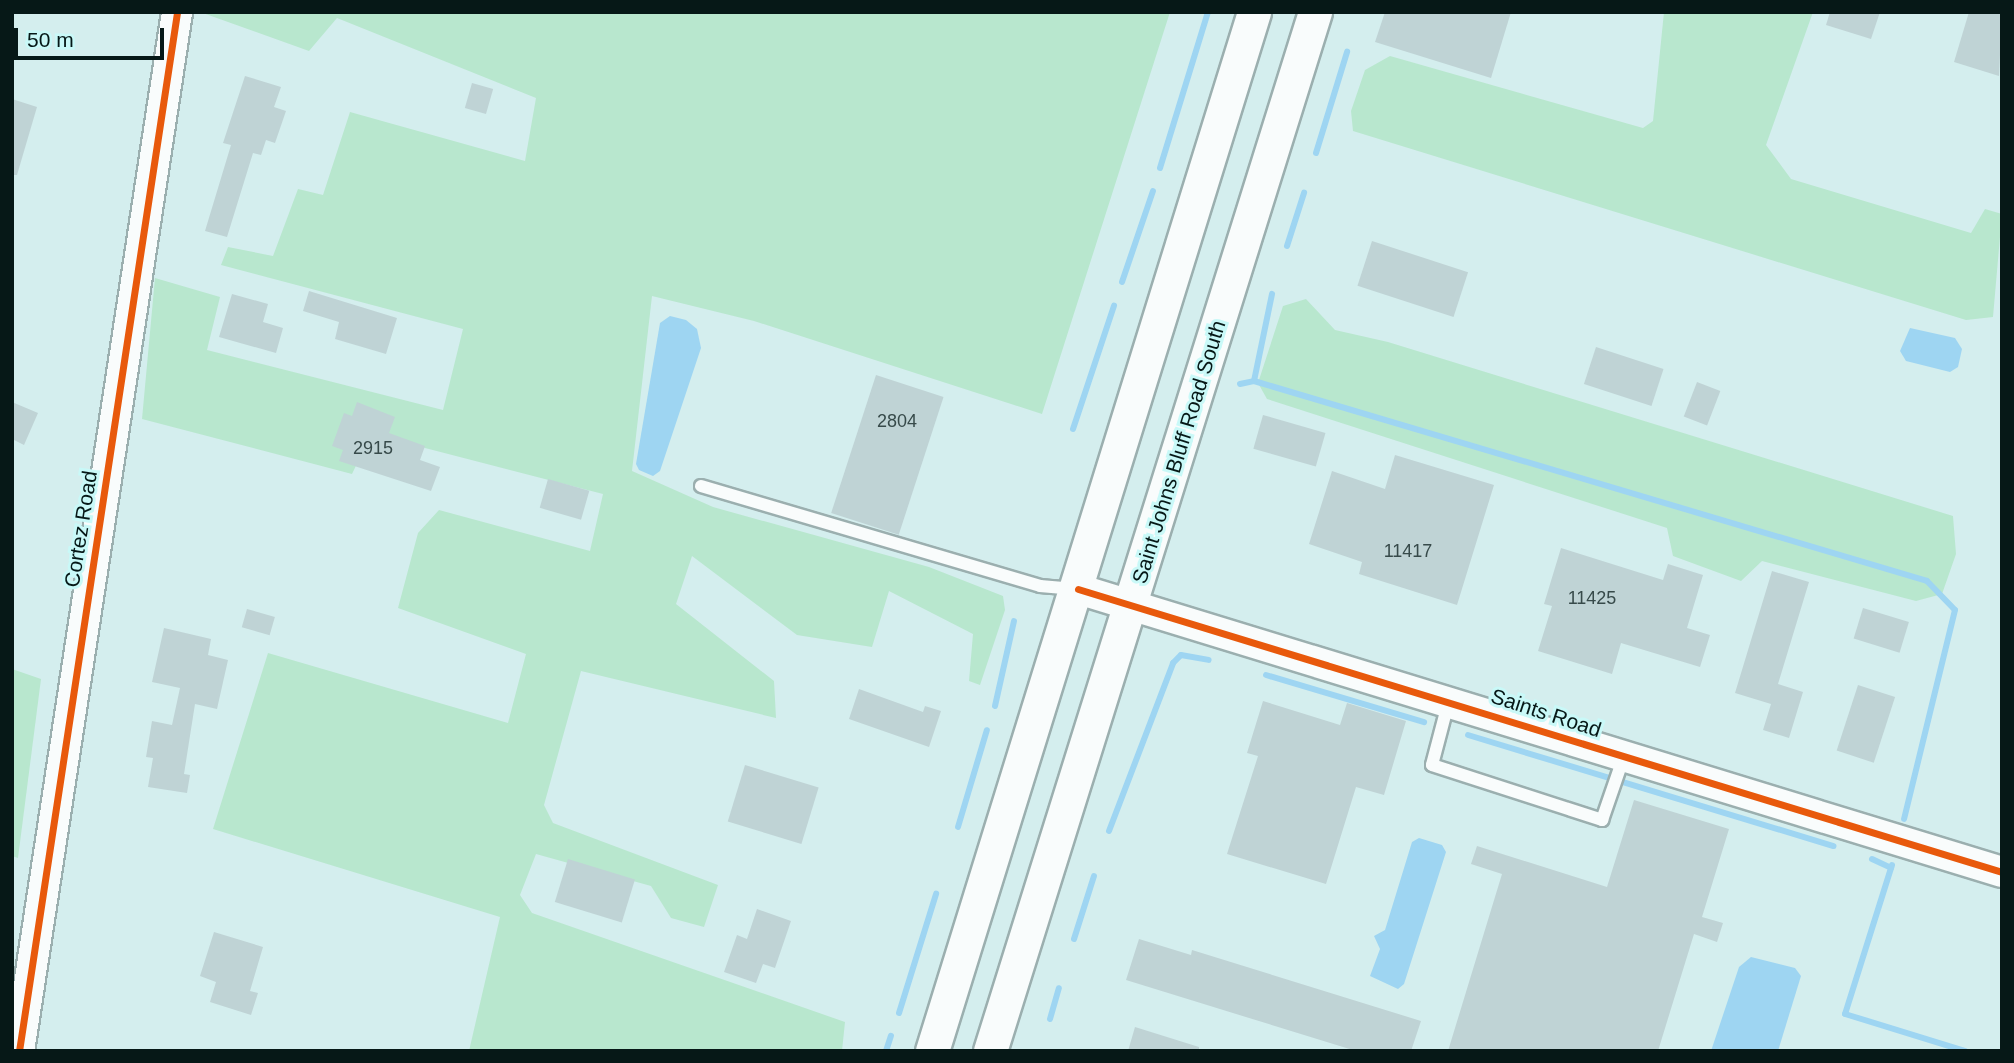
<!DOCTYPE html>
<html>
<head>
<meta charset="utf-8">
<style>
  body { margin:0 }
  #map { position:relative; width:2014px; height:1063px; overflow:hidden; background:#d4eeee; font-family:Helvetica,sans-serif }
  div>[style] { position:absolute }
  .green>* { inset:0; background:#b8e7ce }
  .water>* { inset:0; background:#9ed5f2 }
  .stream>* { height:6px; margin:-3px; padding:0 3px; transform-origin:3px; border-radius:3px; background:#9ed5f2 }
  .building>* { inset:0; background:#bfd3d5; transform-origin:0 0 }
  .roads { filter:drop-shadow(2px 0 #9bafaf) drop-shadow(-2px 0 #9bafaf) drop-shadow(0 2px #9bafaf) drop-shadow(0 -2px #9bafaf) }
  .service>* { height:12px; margin:-6px; padding:0 6px; transform-origin:6px; border-radius:6px; background:#f9fcfc }
  .tertiary>* { height:30px; margin:-15px; padding:0 15px; transform-origin:15px; border-radius:15px; background:#f9fcfc }
  .secondary>* { height:33px; margin:-16.5px; padding:0 16.5px; transform-origin:16.5px; border-radius:16.5px; background:#f9fcfc }
  .cycleway>* { height:7px; margin:-3.5px; padding:0 3.5px; transform-origin:3.5px; border-radius:3.5px; background:#e8590c }
  span { translate:-50% -50%; white-space:nowrap; text-align:center; line-height:1.15; -webkit-text-stroke:6px #c9f9f8; paint-order:stroke }
  .number-label { font-size:18px; color:#374a4a }
  .number-label span { -webkit-text-stroke-width:0 }
  .street-label { font-size:21px; color:#061817 }
  .frame { position:absolute; inset:0; border:14px solid #061817; pointer-events:none }
  .scale { position:absolute; left:14px; top:28px; width:150px; height:32px; box-sizing:border-box; border:4px solid #061817; border-top:0; padding-left:9px; font-size:21px; line-height:24px; white-space:nowrap; color:#061817; -webkit-text-stroke:5px #c9f9f8; paint-order:stroke }
</style>
</head>
<body>
<div id="map">
  <div class="green">
    <i style="clip-path:polygon(200px 12px,1170px 12px,1042px 414px,754px 321px,652px 296px,632px 471px,713px 507px,929px 567px,1003px 596px,1005px 610px,980px 685px,969px 681px,973px 634px,889px 591px,872px 647px,797px 635px,692px 556px,676px 604px,774px 681px,776px 718px,581px 671px,544px 805px,553px 823px,718px 885px,704px 927px,671px 918px,651px 886px,536px 854px,520px 895px,532px 913px,845px 1022px,842px 1051px,469px 1051px,500px 917px,213px 829px,268px 653px,508px 723px,526px 654px,398px 608px,418px 533px,439px 510px,590px 551px,603px 494px,371px 434px,352px 474px,142px 419px,155px 278px,220px 297px,207px 350px,443px 410px,463px 329px,221px 265px,228px 247px,273px 256px,298px 189px,323px 195px,350px 112px,525px 161px,536px 98px,337px 18px,309px 51px)"></i>
    <i style="clip-path:polygon(1664px 12px,1813px 12px,1766px 145px,1791px 179px,1971px 233px,1985px 209px,2002px 214px,1993px 317px,1966px 320px,1353px 131px,1351px 111px,1365px 70px,1390px 56px,1643px 128px,1653px 121px)"></i>
    <i style="clip-path:polygon(1306px 299px,1335px 330px,1388px 342px,1953px 516px,1956px 554px,1942px 594px,1916px 601px,1762px 561px,1741px 581px,1673px 556px,1667px 528px,1267px 399px,1258px 383px,1283px 306px)"></i>
    <i style="clip-path:polygon(12px 669px,41px 679px,18px 858px,12px 856px)"></i>
  </div>
  <div class="water">
    <i style="clip-path:polygon(670px 316px,686px 320px,697px 329px,701px 348px,660px 471px,653px 476px,639px 470px,636px 464px,660px 323px)"></i>
    <i style="clip-path:polygon(1910px 328px,1955px 338px,1962px 349px,1958px 367px,1950px 372px,1906px 361px,1900px 351px)"></i>
    <i style="clip-path:polygon(1419px 838px,1442px 845px,1446px 852px,1404px 984px,1398px 989px,1370px 976px,1380px 949px,1374px 936px,1385px 930px,1412px 842px)"></i>
    <i style="clip-path:polygon(1751px 957px,1795px 968px,1801px 976px,1778px 1051px,1711px 1051px,1739px 967px)"></i>
  </div>
  <div class="stream">
    <i style="left:1316px;top:153px;width:106px;rotate:-72.9deg"></i>
    <i style="left:1160px;top:168px;width:163px;rotate:-72.9deg"></i>
    <i style="left:1287px;top:246px;width:56px;rotate:-72.2deg"></i>
    <i style="left:1122px;top:282px;width:96px;rotate:-71.2deg"></i>
    <i style="left:1254px;top:381px;width:702px;rotate:16.55deg"></i>
    <i style="left:1927px;top:581px;width:40px;rotate:46deg"></i>
    <i style="left:1955px;top:610px;width:215px;rotate:103.7deg"></i>
    <i style="left:1240px;top:384px;width:14px;rotate:-12deg"></i>
    <i style="left:1254px;top:381px;width:89px;rotate:-78.3deg"></i>
    <i style="left:1073px;top:429px;width:130px;rotate:-71.6deg"></i>
    <i style="left:1266px;top:675px;width:165px;rotate:16.6deg"></i>
    <i style="left:995px;top:706px;width:87px;rotate:-77.4deg"></i>
    <i style="left:1468px;top:735px;width:382px;rotate:16.9deg"></i>
    <i style="left:958px;top:827px;width:101px;rotate:-73.4deg"></i>
    <i style="left:1109px;top:831px;width:180px;rotate:-69.1deg"></i>
    <i style="left:1173px;top:663px;width:11px;rotate:-45deg"></i>
    <i style="left:1181px;top:655px;width:28px;rotate:10deg"></i>
    <i style="left:1872px;top:859px;width:21px;rotate:25deg"></i>
    <i style="left:1892px;top:865px;width:156px;rotate:107.5deg"></i>
    <i style="left:1845px;top:1014px;width:126px;rotate:17.1deg"></i>
    <i style="left:1074px;top:939px;width:66px;rotate:-72.4deg"></i>
    <i style="left:899px;top:1013px;width:125px;rotate:-72.7deg"></i>
    <i style="left:1050px;top:1019px;width:32px;rotate:-74deg"></i>
    <i style="left:886px;top:1051px;width:16px;rotate:-72deg"></i>
  </div>
  <div class="building">
    <i style="clip-path:polygon(1385px 12px,1511px 12px,1491px 78px,1375px 42px)"></i>
    <i style="clip-path:polygon(1830px 12px,1880px 12px,1871px 39px,1826px 25px)"></i>
    <i style="clip-path:polygon(1969px 12px,2002px 12px,1999px 76px,1954px 62px)"></i>
    <i style="clip-path:polygon(245px 76px,281px 87px,274px 107px,286px 111px,275px 143px,266px 140px,261px 155px,253px 153px,227px 237px,205px 231px,231px 145px,223px 143px)"></i>
    <i style="left:472px;top:83px;width:22px;height:26px;rotate:16deg"></i>
    <i style="clip-path:polygon(12px 99px,37px 107px,17px 175px,12px 175px)"></i>
    <i style="left:1372px;top:241px;width:101px;height:47px;rotate:18deg"></i>
    <i style="clip-path:polygon(309px 291px,397px 318px,386px 354px,335px 339px,339px 322px,303px 311px)"></i>
    <i style="clip-path:polygon(232px 294px,268px 304px,263px 322px,283px 328px,276px 353px,219px 337px)"></i>
    <i style="left:1596px;top:347px;width:71px;height:39px;rotate:18deg"></i>
    <i style="left:876px;top:375px;width:71px;height:145px;rotate:18deg"></i>
    <i style="left:1697px;top:382px;width:25px;height:37px;rotate:21deg"></i>
    <i style="clip-path:polygon(12px 402px,38px 413px,24px 445px,12px 439px)"></i>
    <i style="clip-path:polygon(357px 402px,395px 417px,389px 433px,425px 446px,420px 460px,440px 467px,431px 491px,339px 461px,343px 450px,332px 446px,344px 413px,352px 416px)"></i>
    <i style="left:1263px;top:415px;width:65px;height:35px;rotate:16deg"></i>
    <i style="clip-path:polygon(1395px 455px,1494px 485px,1457px 605px,1359px 574px,1362px 562px,1309px 544px,1332px 471px,1385px 489px)"></i>
    <i style="left:548px;top:479px;width:43px;height:30px;rotate:16deg"></i>
    <i style="clip-path:polygon(1561px 548px,1663px 580px,1668px 564px,1703px 575px,1687px 628px,1710px 635px,1700px 667px,1621px 643px,1612px 674px,1538px 651px,1552px 606px,1544px 604px)"></i>
    <i style="clip-path:polygon(1772px 571px,1809px 582px,1778px 684px,1803px 692px,1789px 738px,1763px 730px,1771px 704px,1735px 693px)"></i>
    <i style="left:1863px;top:608px;width:48px;height:32px;rotate:17deg"></i>
    <i style="left:247px;top:609px;width:29px;height:19px;rotate:16deg"></i>
    <i style="clip-path:polygon(164px 628px,211px 639px,208px 655px,228px 660px,217px 709px,195px 704px,184px 774px,190px 775px,187px 793px,148px 787px,153px 758px,146px 757px,152px 721px,172px 725px,180px 688px,152px 682px)"></i>
    <i style="left:1858px;top:685px;width:39px;height:69px;rotate:18deg"></i>
    <i style="clip-path:polygon(859px 689px,923px 712px,925px 706px,941px 711px,929px 747px,849px 719px)"></i>
    <i style="clip-path:polygon(1263px 701px,1340px 725px,1347px 703px,1406px 721px,1384px 795px,1356px 787px,1326px 884px,1227px 854px,1258px 756px,1247px 753px)"></i>
    <i style="left:745px;top:765px;width:77px;height:59px;rotate:17deg"></i>
    <i style="clip-path:polygon(1634px 800px,1729px 829px,1702px 917px,1723px 923px,1717px 942px,1694px 934px,1658px 1051px,1448px 1051px,1502px 874px,1471px 864px,1477px 846px,1607px 887px)"></i>
    <i style="left:568px;top:859px;width:70px;height:45px;rotate:17deg"></i>
    <i style="clip-path:polygon(757px 909px,791px 921px,775px 968px,763px 964px,756px 983px,724px 972px,737px 935px,747px 939px)"></i>
    <i style="clip-path:polygon(214px 932px,263px 947px,250px 991px,258px 993px,251px 1015px,210px 1002px,216px 982px,200px 976px)"></i>
    <i style="clip-path:polygon(1139px 939px,1191px 955px,1192px 950px,1421px 1021px,1411px 1051px,1356px 1051px,1126px 980px)"></i>
    <i style="clip-path:polygon(1135px 1027px,1199px 1047px,1199px 1051px,1128px 1051px)"></i>
  </div>
  <div class="roads">
    <div class="service">
      <i style="left:701px;top:486px;width:353px;rotate:16.4deg"></i>
      <i style="left:1040px;top:586px;width:35px;rotate:5deg"></i>
      <i style="left:1449px;top:700px;width:67px;rotate:104.7deg"></i>
      <i style="left:1432px;top:765px;width:179px;rotate:17.9deg"></i>
      <i style="left:1602px;top:820px;width:68px;rotate:-71deg"></i>
    </div>
    <div class="tertiary">
      <i style="left:1078px;top:589px;width:966px;rotate:17.03deg"></i>
      <i style="left:19px;top:1051px;width:1051px;rotate:-81.35deg"></i>
    </div>
    <div class="secondary">
      <i style="left:932px;top:1051px;width:1088px;rotate:-72.78deg"></i>
      <i style="left:990px;top:1051px;width:1089px;rotate:-72.63deg"></i>
    </div>
  </div>
  <div class="cycleway">
    <i style="left:1078px;top:589px;width:966px;rotate:17.03deg"></i>
    <i style="left:19px;top:1051px;width:1051px;rotate:-81.35deg"></i>
  </div>
  <div class="number-label">
    <span style="left:897px;top:421px">2804</span>
    <span style="left:373px;top:448px">2915</span>
    <span style="left:1408px;top:551px">11417</span>
    <span style="left:1592px;top:598px">11425</span>
  </div>
  <div class="street-label">
    <span style="left:1179px;top:452px;rotate:-73deg">Saint Johns Bluff Road South</span>
    <span style="left:81px;top:529px;rotate:-81deg">Cortez Road</span>
    <span style="left:1546px;top:713px;rotate:18deg">Saints Road</span>
  </div>
  <div class="frame"></div>
  <div class="scale">50 m</div>
</div>
</body>
</html>
